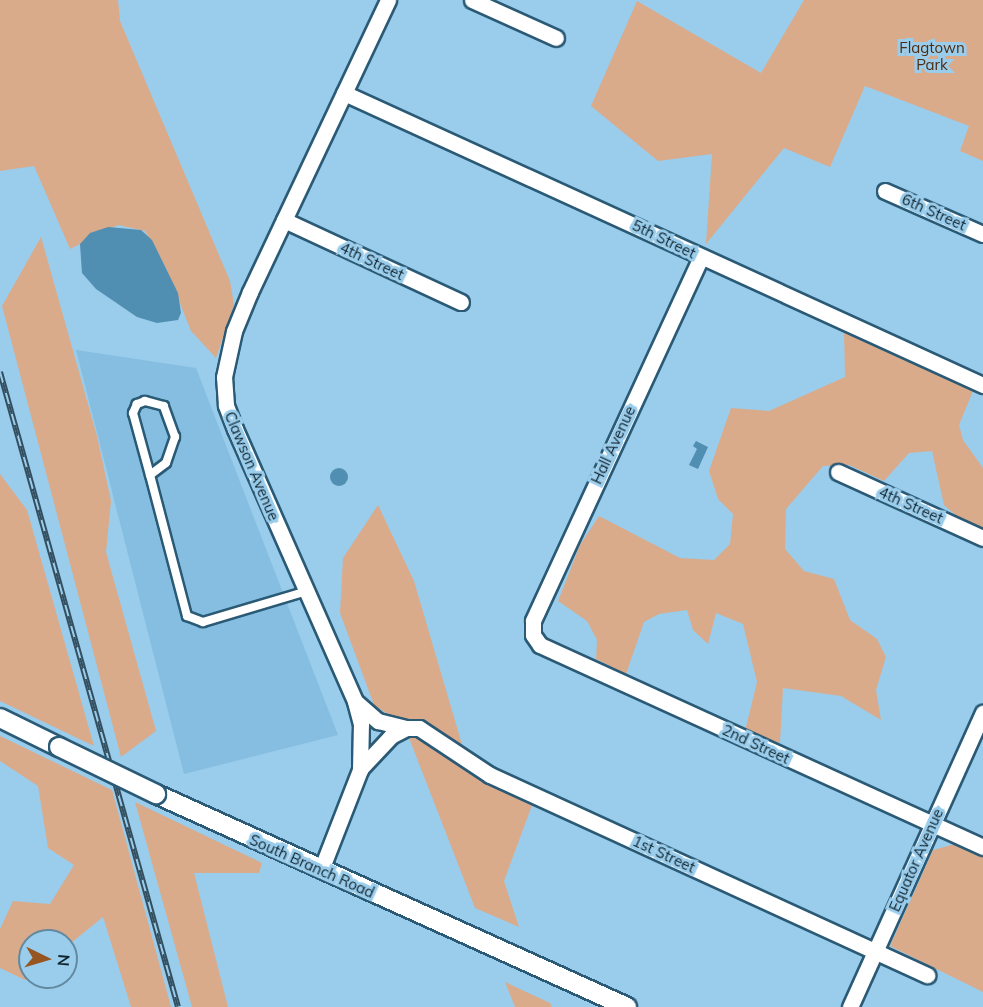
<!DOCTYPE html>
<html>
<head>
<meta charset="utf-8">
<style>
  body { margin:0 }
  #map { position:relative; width:983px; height:1007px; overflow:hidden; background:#9acceb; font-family:Mulish,sans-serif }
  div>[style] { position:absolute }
  .built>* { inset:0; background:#85bee0 }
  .green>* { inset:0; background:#daab8b }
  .water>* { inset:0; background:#508eb2 }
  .round { border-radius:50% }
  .roads { filter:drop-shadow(2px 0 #2a5a75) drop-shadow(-2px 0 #2a5a75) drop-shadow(0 2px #2a5a75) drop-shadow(0 -2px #2a5a75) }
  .service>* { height:8px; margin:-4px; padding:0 4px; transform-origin:4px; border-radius:4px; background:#fff }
  .minor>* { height:15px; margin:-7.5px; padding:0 7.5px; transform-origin:7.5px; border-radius:7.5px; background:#fff }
  .tertiary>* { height:18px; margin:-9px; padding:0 9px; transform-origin:9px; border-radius:9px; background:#fff }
  .rail>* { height:6px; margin-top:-3px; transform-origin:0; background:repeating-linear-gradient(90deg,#9acceb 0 11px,#334f5f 0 22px); box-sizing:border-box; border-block:2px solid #334f5f }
  .bridges { filter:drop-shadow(2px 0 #2a5a75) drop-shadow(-2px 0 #2a5a75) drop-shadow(0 2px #2a5a75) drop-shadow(0 -2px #2a5a75) }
  .tertiary-bridge>* { height:18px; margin:-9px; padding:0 9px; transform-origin:9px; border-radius:9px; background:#fff }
  span { translate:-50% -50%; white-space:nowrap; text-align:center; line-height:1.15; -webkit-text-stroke:6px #9acceb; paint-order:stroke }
  .park-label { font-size:15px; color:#502b0e }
  .street-label { font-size:15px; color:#102530 }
  .north { position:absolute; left:18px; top:929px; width:60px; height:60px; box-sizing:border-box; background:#9acceb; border:2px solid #6389a0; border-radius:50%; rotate:95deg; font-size:16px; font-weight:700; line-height:24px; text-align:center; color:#102530 }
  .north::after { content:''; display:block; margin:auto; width:21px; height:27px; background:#975621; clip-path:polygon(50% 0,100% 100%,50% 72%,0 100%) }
</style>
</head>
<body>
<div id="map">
  <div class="built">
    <i style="clip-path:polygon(76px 350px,196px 368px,338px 735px,184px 774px)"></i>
  </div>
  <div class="green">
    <i style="clip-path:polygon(0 0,118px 0,120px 21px,230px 281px,234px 305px,216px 358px,191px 331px,166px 268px,145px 231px,118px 225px,70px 249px,34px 166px,0 171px)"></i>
    <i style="clip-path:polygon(804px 0,983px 0,983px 161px,960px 151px,969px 126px,865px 86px,830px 167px,784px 148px,706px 244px,712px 154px,658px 161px,591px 106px,637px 1px,761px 73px)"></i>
    <i style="clip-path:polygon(41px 237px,97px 436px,111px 501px,106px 552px,156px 731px,121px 757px,2px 306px)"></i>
    <i style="clip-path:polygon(844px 332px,973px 391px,959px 425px,963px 440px,983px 468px,983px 528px,959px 518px,944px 505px,932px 451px,909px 453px,884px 481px,849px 465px,823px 466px,786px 509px,785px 549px,804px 571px,834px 579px,850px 620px,877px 639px,886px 657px,876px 690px,881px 720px,841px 696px,783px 688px,780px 743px,745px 731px,757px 682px,743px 624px,716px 613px,708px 644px,693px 630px,687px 610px,659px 614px,644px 622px,626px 674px,596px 659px,597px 640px,587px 621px,558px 601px,580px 545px,599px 516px,680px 558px,714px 560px,730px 544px,733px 514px,718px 499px,709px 471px,731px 408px,769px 411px,845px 377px)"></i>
    <i style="clip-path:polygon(0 474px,27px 510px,94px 746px,0 701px)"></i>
    <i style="clip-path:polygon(378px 505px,414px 581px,468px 765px,535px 797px,504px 881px,519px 927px,475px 908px,404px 725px,374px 705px,340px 613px,343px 558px)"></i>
    <i style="clip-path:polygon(0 736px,112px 790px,171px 1007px,131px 1007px,103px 917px,66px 947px,66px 941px,30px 941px,30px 976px,25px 980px,0 968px,0 929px,13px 901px,50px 904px,74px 865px,48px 848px,38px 786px,0 761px)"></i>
    <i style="clip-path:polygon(135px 802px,262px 863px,259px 873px,194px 873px,228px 1007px,192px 1007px)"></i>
    <i style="clip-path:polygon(955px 844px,983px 855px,983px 992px,890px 946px,933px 850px)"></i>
    <i style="clip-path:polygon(505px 982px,550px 1003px,552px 1007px,515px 1007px)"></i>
  </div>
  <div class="water">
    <i style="clip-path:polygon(108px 227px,141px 230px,152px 240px,178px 293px,181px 313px,178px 320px,157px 323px,137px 317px,96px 289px,82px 273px,80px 244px,90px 233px)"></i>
    <i style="clip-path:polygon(696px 441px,708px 447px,698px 469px,689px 465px,697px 449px,693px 446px)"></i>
    <i class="round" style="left:330px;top:468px;width:18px;height:18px"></i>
  </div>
  <div class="roads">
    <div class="service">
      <i style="left:150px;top:475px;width:20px;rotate:-37deg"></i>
      <i style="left:166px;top:463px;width:28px;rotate:-71deg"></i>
      <i style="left:175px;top:437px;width:33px;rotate:-110deg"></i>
      <i style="left:164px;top:406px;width:20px;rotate:-165deg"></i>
      <i style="left:145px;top:401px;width:9px;rotate:159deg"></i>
      <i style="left:137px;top:404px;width:10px;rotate:114deg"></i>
      <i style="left:133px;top:413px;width:64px;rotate:74.7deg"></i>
      <i style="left:150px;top:475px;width:146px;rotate:75.3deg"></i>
      <i style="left:187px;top:616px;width:17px;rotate:21deg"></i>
      <i style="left:203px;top:622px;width:109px;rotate:-16.6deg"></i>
    </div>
    <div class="minor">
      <i style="left:472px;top:0;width:92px;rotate:24.3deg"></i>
      <i style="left:344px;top:93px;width:703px;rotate:24.56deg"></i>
      <i style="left:885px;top:191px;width:107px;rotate:23.7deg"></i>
      <i style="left:284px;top:220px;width:195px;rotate:24.9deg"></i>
      <i style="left:701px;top:257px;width:401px;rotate:114.8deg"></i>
      <i style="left:533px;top:621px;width:14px;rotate:90deg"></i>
      <i style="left:533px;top:635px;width:12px;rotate:55deg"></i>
      <i style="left:540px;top:645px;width:487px;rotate:24.5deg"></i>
      <i style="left:838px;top:472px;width:159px;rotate:24.5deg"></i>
      <i style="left:357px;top:703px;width:28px;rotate:41deg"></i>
      <i style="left:378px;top:721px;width:29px;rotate:14deg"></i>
      <i style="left:362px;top:767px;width:42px;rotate:-46.9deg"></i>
      <i style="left:391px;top:736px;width:17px;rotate:-28deg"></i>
      <i style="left:406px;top:728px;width:13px"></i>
      <i style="left:419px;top:728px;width:85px;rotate:33.5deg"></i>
      <i style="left:490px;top:775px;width:481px;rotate:24.6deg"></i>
      <i style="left:321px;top:870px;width:107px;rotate:-68.7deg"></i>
      <i style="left:360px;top:770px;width:46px;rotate:-88.8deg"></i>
      <i style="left:361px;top:724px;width:24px;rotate:-105deg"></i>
      <i style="left:355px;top:701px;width:297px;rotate:-113.8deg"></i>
      <i style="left:235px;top:429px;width:26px;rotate:-111deg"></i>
      <i style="left:226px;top:405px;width:28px;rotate:-94deg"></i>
      <i style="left:224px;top:377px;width:47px;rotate:-77.7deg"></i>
      <i style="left:234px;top:331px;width:42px;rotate:-67.7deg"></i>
      <i style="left:250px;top:292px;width:323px;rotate:-64.7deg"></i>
      <i style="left:850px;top:1007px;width:323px;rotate:-65.7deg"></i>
    </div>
    <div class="tertiary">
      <i style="left:0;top:718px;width:66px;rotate:26.2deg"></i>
      <i style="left:156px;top:794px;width:517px;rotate:24.33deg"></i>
    </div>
  </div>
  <div class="rail">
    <i style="left:0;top:372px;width:659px;rotate:74.34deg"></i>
  </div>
  <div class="bridges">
    <div class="tertiary-bridge">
      <i style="left:59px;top:747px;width:108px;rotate:25.9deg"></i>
    </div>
  </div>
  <div class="park-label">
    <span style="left:932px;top:56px">Flagtown<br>Park</span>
  </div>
  <div class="street-label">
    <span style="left:934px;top:212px;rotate:24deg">6th Street</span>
    <span style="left:664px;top:239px;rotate:26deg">5th Street</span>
    <span style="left:372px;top:261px;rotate:25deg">4th Street</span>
    <span style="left:613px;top:445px;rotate:-65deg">Hall Avenue</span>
    <span style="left:252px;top:466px;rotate:67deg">Clawson Avenue</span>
    <span style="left:911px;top:505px;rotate:24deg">4th Street</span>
    <span style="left:756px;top:744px;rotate:25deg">2nd Street</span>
    <span style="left:664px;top:854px;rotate:25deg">1st Street</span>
    <span style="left:916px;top:860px;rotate:-66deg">Equator Avenue</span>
    <span style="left:312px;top:866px;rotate:24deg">South Branch Road</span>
  </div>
  <div class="north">N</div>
</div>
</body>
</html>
